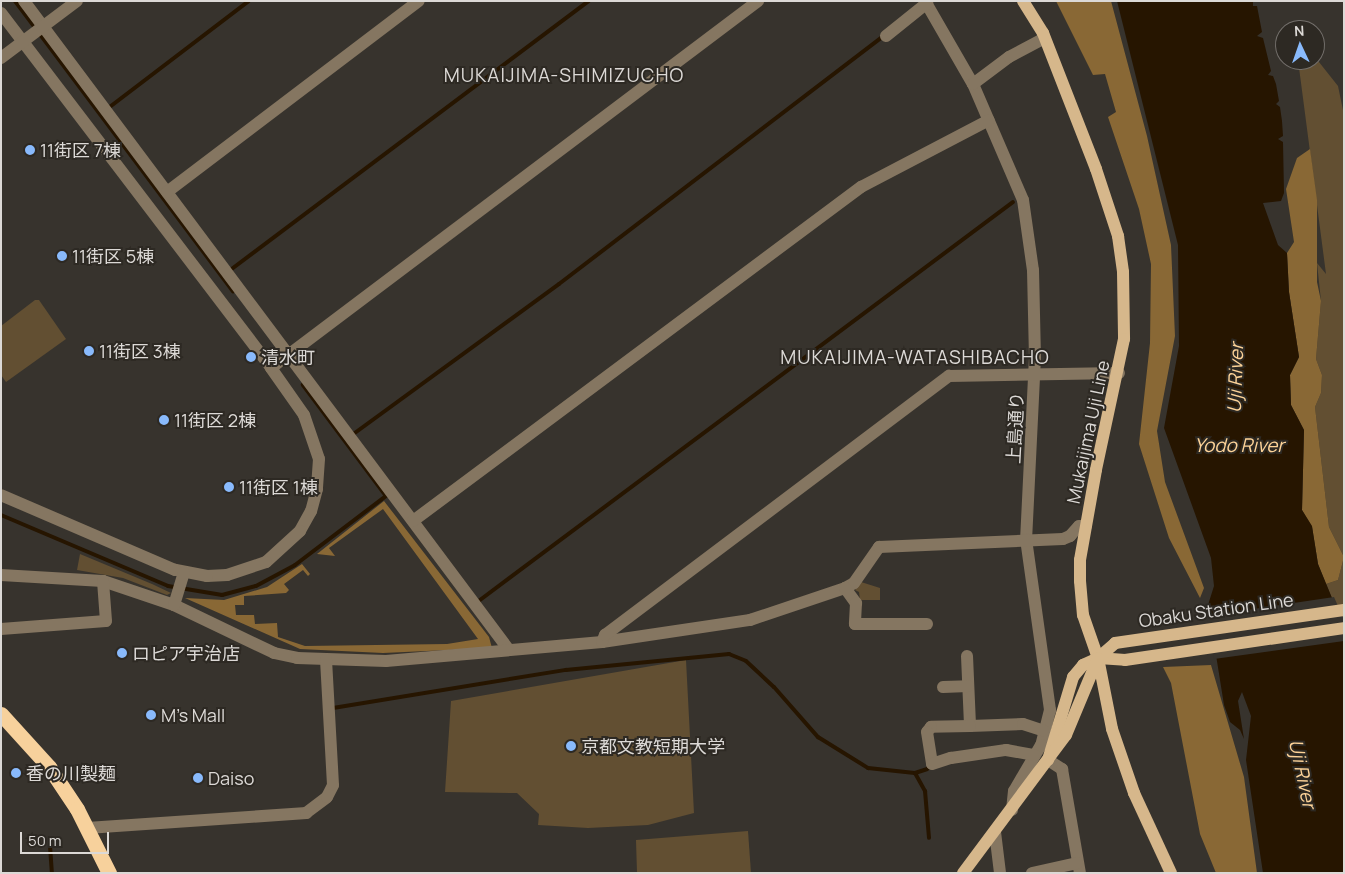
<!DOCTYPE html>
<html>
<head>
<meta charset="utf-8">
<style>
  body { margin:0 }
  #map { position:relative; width:1345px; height:874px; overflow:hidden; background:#37332d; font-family:Manrope,"Noto Sans JP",sans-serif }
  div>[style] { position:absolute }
  .green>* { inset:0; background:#624f32 }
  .forest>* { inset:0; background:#896835 }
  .water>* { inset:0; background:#261500 }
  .pier>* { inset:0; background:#37332d }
  .stream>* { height:4px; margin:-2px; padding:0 2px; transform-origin:2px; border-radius:2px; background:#261500 }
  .minor>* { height:12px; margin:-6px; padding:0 6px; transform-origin:6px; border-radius:6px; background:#857661 }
  .major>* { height:12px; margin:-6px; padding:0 6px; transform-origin:6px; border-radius:6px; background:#d6b78b }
  .highway>* { height:15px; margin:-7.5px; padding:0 7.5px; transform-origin:7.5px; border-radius:7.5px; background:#f7d19c }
  .dots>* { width:14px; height:14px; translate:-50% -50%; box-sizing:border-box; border:2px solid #2d2923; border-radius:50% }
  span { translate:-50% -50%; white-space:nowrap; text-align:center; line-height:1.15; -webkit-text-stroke:4px #2d2923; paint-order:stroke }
  .poi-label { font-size:18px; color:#dcd9d6 }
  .left { translate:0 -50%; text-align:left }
  .street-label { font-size:18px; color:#dcd9d6 }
  .neighbourhood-label { font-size:19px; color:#dcd9d6; letter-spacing:1px }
  .water-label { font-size:19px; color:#fdd398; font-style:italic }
  .frame { position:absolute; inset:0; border:2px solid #dcd9d6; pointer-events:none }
  .north { position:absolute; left:1275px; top:20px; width:50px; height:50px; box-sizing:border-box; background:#2d2923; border:1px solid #736f6b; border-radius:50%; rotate:357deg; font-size:14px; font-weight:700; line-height:20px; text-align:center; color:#dcd9d6 }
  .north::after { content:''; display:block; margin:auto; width:18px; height:22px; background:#89bafc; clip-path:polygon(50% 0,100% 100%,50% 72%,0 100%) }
  .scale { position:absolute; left:20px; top:832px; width:89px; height:22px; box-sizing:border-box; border:2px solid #dcd9d6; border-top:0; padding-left:6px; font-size:15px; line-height:18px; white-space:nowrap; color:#dcd9d6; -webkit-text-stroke:4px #2d2923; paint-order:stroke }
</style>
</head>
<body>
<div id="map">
  <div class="green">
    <i style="clip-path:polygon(1315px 57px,1338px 86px,1344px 115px,1344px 627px,1326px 584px,1338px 580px,1344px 557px,1329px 527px,1315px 407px,1321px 393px,1322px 375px,1316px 359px,1321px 301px,1317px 263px,1326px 274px,1298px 60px,1315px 60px)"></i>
    <i style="clip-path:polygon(35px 300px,39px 300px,66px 339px,6px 382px,1px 375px,1px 326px)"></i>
    <i style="clip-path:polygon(80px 554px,152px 584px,171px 593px,167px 595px,123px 578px,77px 570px)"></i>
    <i style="clip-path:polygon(861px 582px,880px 588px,880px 600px,860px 600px,859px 592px,855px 590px)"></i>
    <i style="clip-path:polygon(686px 660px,694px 813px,648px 825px,588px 828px,538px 825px,539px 814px,517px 793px,445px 792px,451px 701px)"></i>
    <i style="clip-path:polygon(748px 831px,751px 873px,637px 873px,636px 840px)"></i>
  </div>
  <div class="forest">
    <i style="clip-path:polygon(1056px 1px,1111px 1px,1147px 136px,1171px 245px,1175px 336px,1157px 431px,1165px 482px,1204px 588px,1200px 598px,1169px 538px,1139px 444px,1150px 343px,1151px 264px,1139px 209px,1108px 117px,1116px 112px,1105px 74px,1093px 75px)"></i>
    <i style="clip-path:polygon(1310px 149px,1317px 200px,1317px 282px,1321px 301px,1316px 359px,1322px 375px,1321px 393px,1315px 407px,1329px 527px,1344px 557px,1338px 580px,1326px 584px,1318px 564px,1312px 527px,1302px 510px,1304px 430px,1291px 405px,1290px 375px,1299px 357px,1289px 292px,1287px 253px,1294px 242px,1286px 189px,1297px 158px)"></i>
    <i style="clip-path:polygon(384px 501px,489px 637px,492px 648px,383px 653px,300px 649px,185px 598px,224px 600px,267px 587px,302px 564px,310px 574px,308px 576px,303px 570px,284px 584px,289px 590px,286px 593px,244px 596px,244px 605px,235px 605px,236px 615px,254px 615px,255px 624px,277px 623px,278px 637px,305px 646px,447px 644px,478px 639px,383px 509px,329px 548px,335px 556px,317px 554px)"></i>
    <i style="clip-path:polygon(1211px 665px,1244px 777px,1257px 873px,1216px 873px,1200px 834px,1171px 683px,1163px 667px)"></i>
  </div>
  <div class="water">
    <i style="clip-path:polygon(1117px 1px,1253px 1px,1253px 6px,1257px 6px,1262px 32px,1257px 36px,1263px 38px,1271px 71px,1268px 75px,1273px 76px,1276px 84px,1279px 101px,1276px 104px,1280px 107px,1282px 121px,1283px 136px,1278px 139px,1283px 142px,1284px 193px,1281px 201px,1263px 203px,1278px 245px,1287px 253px,1289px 292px,1299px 357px,1290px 375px,1291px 405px,1304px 430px,1302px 510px,1312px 526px,1318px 564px,1344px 627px,1344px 873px,1263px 873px,1246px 760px,1251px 716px,1242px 692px,1238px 701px,1244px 739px,1240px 730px,1230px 722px,1224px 705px,1208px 605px,1214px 586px,1211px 558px,1164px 428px,1179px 346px,1178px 245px)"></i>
  </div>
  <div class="pier">
    <i style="clip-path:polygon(1334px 597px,1344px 620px,1344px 641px,1214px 659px,1207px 616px)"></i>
  </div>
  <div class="stream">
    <i style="left:15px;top:1px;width:363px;rotate:53.1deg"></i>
    <i style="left:107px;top:109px;width:178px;rotate:-37.3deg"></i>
    <i style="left:229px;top:271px;width:450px;rotate:-36.9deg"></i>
    <i style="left:352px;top:435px;width:256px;rotate:-36.1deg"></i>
    <i style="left:559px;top:284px;width:407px;rotate:-37.4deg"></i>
    <i style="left:1px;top:515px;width:181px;rotate:23deg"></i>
    <i style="left:168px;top:586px;width:55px;rotate:9.5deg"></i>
    <i style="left:222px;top:595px;width:35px;rotate:-15deg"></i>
    <i style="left:256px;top:586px;width:44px;rotate:-28.3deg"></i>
    <i style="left:295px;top:565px;width:114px;rotate:-37.2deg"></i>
    <i style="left:386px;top:496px;width:139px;rotate:-126.8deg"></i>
    <i style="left:476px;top:603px;width:670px;rotate:-36.75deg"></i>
    <i style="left:333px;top:708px;width:236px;rotate:-9.3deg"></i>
    <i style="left:566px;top:670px;width:164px;rotate:-5.6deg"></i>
    <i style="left:729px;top:654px;width:18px;rotate:22deg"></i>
    <i style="left:746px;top:661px;width:38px;rotate:43deg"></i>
    <i style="left:774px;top:687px;width:67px;rotate:48.7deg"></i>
    <i style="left:818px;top:737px;width:59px;rotate:31.8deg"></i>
    <i style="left:868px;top:768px;width:47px;rotate:6.1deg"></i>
    <i style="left:915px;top:773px;width:21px;rotate:61deg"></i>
    <i style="left:925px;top:791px;width:47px;rotate:85.1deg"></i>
    <i style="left:915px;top:773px;width:13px;rotate:-18deg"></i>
    <i style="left:50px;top:846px;width:27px;rotate:86deg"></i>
  </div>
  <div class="minor">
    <i style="left:24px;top:1px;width:810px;rotate:53.23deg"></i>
    <i style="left:925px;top:1px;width:96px;rotate:60deg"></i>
    <i style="left:973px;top:84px;width:126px;rotate:66.7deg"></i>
    <i style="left:1023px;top:200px;width:71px;rotate:81.9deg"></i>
    <i style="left:1033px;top:270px;width:87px;rotate:88.7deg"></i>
    <i style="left:1035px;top:357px;width:182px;rotate:92.8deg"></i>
    <i style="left:1026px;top:539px;width:173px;rotate:82deg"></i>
    <i style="left:1050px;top:710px;width:36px;rotate:104deg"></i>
    <i style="left:1041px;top:745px;width:53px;rotate:120.4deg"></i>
    <i style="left:1014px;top:791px;width:19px;rotate:96deg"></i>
    <i style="left:1px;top:13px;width:446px;rotate:52.7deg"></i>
    <i style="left:271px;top:368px;width:57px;rotate:54.9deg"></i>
    <i style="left:304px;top:415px;width:46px;rotate:71.2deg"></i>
    <i style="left:319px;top:459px;width:30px;rotate:94deg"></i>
    <i style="left:317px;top:489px;width:23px;rotate:105deg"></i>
    <i style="left:311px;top:511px;width:23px;rotate:119deg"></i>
    <i style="left:300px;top:531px;width:46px;rotate:137.6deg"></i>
    <i style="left:266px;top:562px;width:41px;rotate:161.6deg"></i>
    <i style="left:227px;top:575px;width:20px;rotate:177deg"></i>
    <i style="left:207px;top:576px;width:33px;rotate:-169deg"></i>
    <i style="left:175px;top:570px;width:189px;rotate:-156.7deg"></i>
    <i style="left:886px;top:36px;width:53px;rotate:-38.8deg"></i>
    <i style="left:1px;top:58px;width:95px;rotate:-36.9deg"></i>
    <i style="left:973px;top:84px;width:45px;rotate:-36.9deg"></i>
    <i style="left:1009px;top:57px;width:40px;rotate:-28deg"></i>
    <i style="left:167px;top:192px;width:316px;rotate:-37.2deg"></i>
    <i style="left:271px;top:368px;width:610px;rotate:-37deg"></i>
    <i style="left:413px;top:521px;width:559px;rotate:-36.71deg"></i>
    <i style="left:861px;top:187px;width:144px;rotate:-27.6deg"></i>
    <i style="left:1px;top:575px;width:102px;rotate:3.4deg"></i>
    <i style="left:103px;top:581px;width:75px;rotate:18.7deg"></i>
    <i style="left:174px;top:605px;width:111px;rotate:25.6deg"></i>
    <i style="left:274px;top:653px;width:24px;rotate:12deg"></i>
    <i style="left:297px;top:658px;width:89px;rotate:1.9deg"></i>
    <i style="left:386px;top:661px;width:217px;rotate:-5deg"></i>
    <i style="left:602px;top:642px;width:150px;rotate:-8.5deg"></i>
    <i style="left:750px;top:620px;width:100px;rotate:-18.6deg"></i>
    <i style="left:845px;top:588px;width:10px;rotate:-29deg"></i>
    <i style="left:854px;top:583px;width:44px;rotate:-55.2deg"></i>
    <i style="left:879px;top:547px;width:184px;rotate:-2.5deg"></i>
    <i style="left:1063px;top:539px;width:8px;rotate:-23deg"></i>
    <i style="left:1070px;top:536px;width:13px;rotate:-48deg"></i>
    <i style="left:1079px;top:526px;width:7px"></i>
    <i style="left:845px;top:588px;width:19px;rotate:54deg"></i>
    <i style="left:856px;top:603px;width:21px;rotate:93deg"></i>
    <i style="left:855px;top:624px;width:72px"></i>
    <i style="left:174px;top:605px;width:34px;rotate:-73deg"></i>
    <i style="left:1px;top:629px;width:105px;rotate:-4.4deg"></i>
    <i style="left:106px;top:621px;width:40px;rotate:-94.3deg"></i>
    <i style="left:602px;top:642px;width:8px;rotate:-67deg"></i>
    <i style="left:605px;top:635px;width:431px;rotate:-37deg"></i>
    <i style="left:949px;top:376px;width:170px;rotate:-1deg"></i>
    <i style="left:967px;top:656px;width:70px;rotate:87.5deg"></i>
    <i style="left:970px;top:726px;width:53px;rotate:-2.2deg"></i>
    <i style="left:1023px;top:724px;width:23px;rotate:18deg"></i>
    <i style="left:943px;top:687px;width:25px;rotate:-2deg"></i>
    <i style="left:970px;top:726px;width:39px;rotate:179deg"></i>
    <i style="left:931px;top:727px;width:6px;rotate:129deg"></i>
    <i style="left:927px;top:732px;width:32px;rotate:81deg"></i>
    <i style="left:932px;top:764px;width:20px;rotate:-18deg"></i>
    <i style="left:951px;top:758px;width:56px;rotate:-8.3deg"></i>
    <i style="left:1006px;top:750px;width:29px;rotate:10deg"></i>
    <i style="left:1048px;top:760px;width:17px;rotate:33deg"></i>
    <i style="left:1062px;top:769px;width:106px;rotate:80.2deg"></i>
    <i style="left:87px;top:828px;width:220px;rotate:-3.9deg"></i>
    <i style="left:306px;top:813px;width:26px;rotate:-37deg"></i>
    <i style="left:327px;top:797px;width:13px;rotate:-63deg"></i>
    <i style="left:333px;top:785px;width:126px;rotate:-93.2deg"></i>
    <i style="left:995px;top:832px;width:41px;rotate:83deg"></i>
    <i style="left:1032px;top:873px;width:46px;rotate:-12.5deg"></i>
  </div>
  <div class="major">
    <i style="left:1023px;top:1px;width:38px;rotate:58deg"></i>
    <i style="left:1043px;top:33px;width:146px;rotate:68.7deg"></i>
    <i style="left:1096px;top:169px;width:71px;rotate:71.8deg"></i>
    <i style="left:1118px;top:236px;width:36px;rotate:82deg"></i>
    <i style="left:1123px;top:272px;width:67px;rotate:89.1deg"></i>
    <i style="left:1124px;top:339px;width:134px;rotate:102.1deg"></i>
    <i style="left:1096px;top:470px;width:91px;rotate:100.1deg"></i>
    <i style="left:1080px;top:560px;width:21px;rotate:90deg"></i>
    <i style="left:1080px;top:581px;width:34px;rotate:85deg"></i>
    <i style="left:1083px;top:615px;width:46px;rotate:70.8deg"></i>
    <i style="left:1098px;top:658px;width:72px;rotate:78.8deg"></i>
    <i style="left:1112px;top:729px;width:68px;rotate:71deg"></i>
    <i style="left:1134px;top:793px;width:88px;rotate:65.2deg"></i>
    <i style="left:1098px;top:658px;width:27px;rotate:4deg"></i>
    <i style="left:1125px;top:660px;width:221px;rotate:-8.3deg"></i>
    <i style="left:1048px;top:760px;width:87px;rotate:-73.2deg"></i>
    <i style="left:1073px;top:677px;width:16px;rotate:-50deg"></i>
    <i style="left:1083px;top:665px;width:17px;rotate:-25deg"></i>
    <i style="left:1098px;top:658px;width:23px;rotate:-41deg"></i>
    <i style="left:1115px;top:643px;width:231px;rotate:-8.2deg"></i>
    <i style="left:963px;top:873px;width:172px;rotate:-53.3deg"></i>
    <i style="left:1066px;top:735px;width:83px;rotate:-67.4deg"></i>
  </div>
  <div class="highway">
    <i style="left:1px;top:714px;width:72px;rotate:47.8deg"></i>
    <i style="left:49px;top:767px;width:50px;rotate:56.3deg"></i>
    <i style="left:77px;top:809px;width:72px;rotate:63.4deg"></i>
  </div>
  <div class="dots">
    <i style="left:30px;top:150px;background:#89bafc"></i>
    <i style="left:62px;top:256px;background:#89bafc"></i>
    <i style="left:89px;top:351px;background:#89bafc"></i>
    <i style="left:251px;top:357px;background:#89bafc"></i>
    <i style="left:164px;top:420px;background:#89bafc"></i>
    <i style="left:229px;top:487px;background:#89bafc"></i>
    <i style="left:122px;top:653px;background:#89bafc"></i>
    <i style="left:151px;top:715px;background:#89bafc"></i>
    <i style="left:571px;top:746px;background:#89bafc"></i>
    <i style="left:16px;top:773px;background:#89bafc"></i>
    <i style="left:198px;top:778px;background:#89bafc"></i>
  </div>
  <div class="poi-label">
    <span class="left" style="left:40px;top:150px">11街区 7棟</span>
    <span class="left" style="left:72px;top:256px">11街区 5棟</span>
    <span class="left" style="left:99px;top:351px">11街区 3棟</span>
    <span class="left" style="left:261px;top:357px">清水町</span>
    <span class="left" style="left:174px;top:420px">11街区 2棟</span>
    <span class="left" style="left:239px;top:487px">11街区 1棟</span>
    <span class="left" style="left:132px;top:653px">ロピア宇治店</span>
    <span class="left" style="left:161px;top:715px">M's Mall</span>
    <span class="left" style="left:581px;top:746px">京都文教短期大学</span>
    <span class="left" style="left:26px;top:773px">香の川製麺</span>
    <span class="left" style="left:208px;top:778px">Daiso</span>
  </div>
  <div class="street-label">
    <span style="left:1015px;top:428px;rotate:-87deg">上島通り</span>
    <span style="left:1088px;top:432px;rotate:-78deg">Mukaijima Uji Line</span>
    <span style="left:1216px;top:610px;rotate:-8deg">Obaku Station Line</span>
  </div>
  <div class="neighbourhood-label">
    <span style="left:564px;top:76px">MUKAIJIMA-SHIMIZUCHO</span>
    <span style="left:915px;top:358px">MUKAIJIMA-WATASHIBACHO</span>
  </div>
  <div class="water-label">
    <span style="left:1236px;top:378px;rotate:-88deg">Uji River</span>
    <span style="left:1239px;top:446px">Yodo River</span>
    <span style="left:1302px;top:774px;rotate:78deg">Uji River</span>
  </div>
  <div class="frame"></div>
  <div class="north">N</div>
  <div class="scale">50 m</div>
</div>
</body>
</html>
